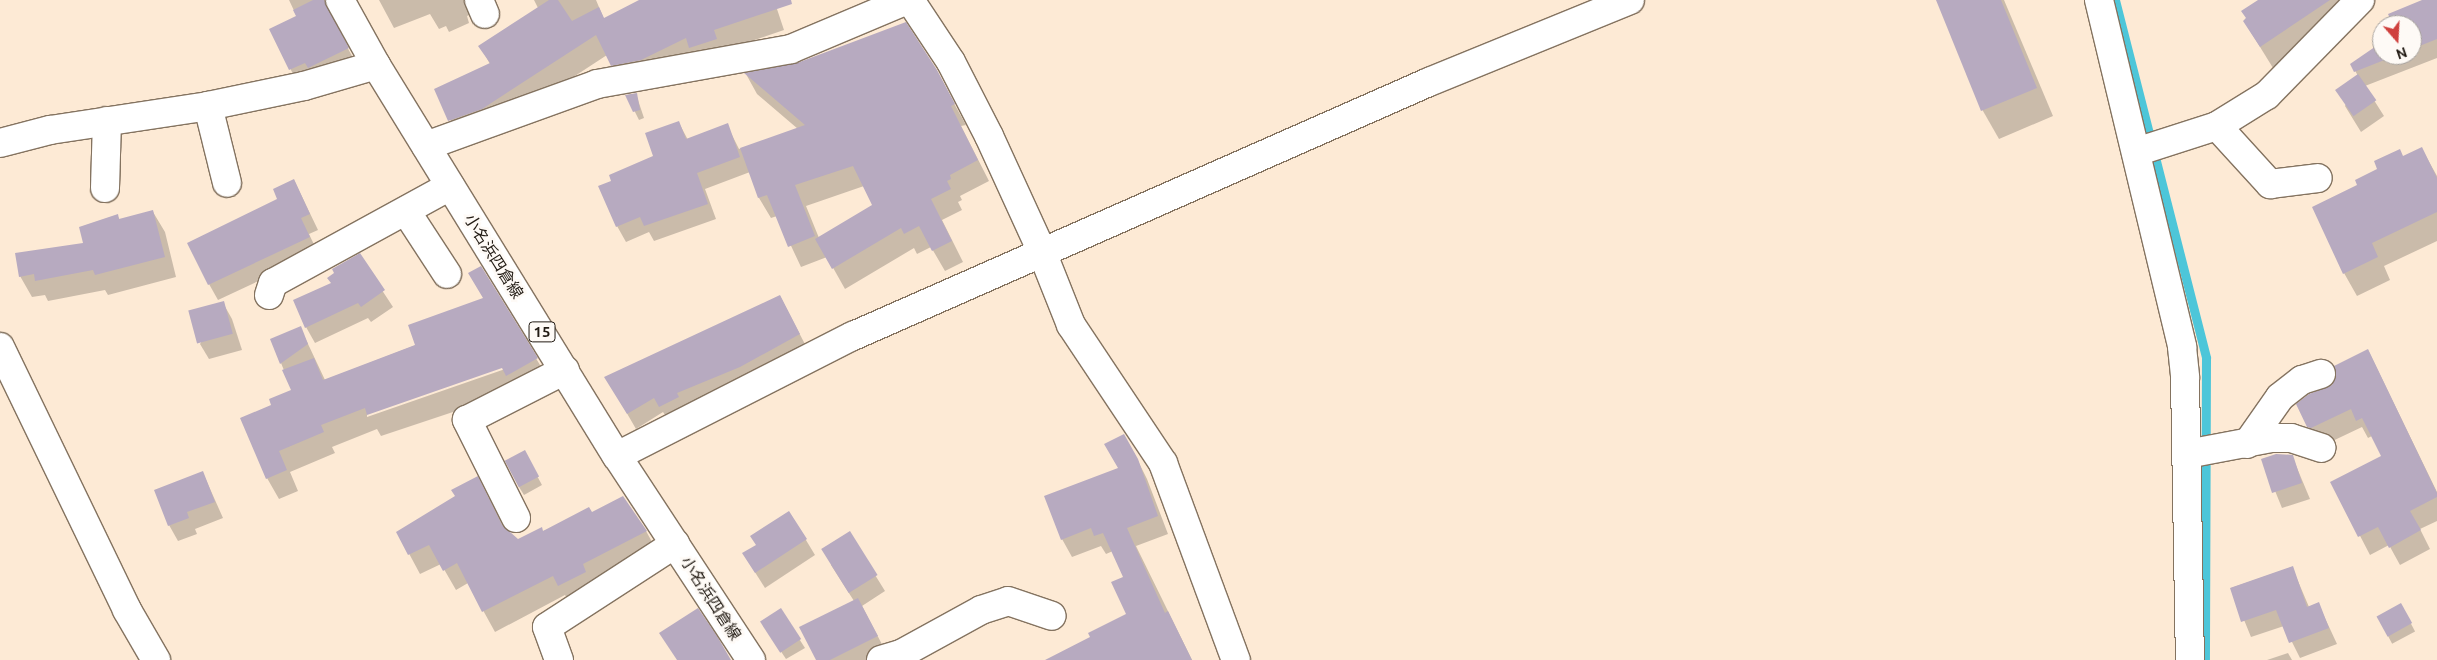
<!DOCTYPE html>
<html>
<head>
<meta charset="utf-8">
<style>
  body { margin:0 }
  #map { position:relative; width:2437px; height:660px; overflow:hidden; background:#fdead5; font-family:Ubuntu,"Noto Sans JP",sans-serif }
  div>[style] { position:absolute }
  .shadow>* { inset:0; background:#0003; transform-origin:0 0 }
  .stream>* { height:9px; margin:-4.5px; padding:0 4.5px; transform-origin:4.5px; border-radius:4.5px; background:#4dc6d9 }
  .building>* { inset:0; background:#b7aac0; transform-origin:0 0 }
  .roads { filter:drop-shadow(1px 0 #847360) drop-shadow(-1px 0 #847360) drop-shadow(0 1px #847360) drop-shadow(0 -1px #847360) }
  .minor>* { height:28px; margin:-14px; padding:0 14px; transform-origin:14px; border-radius:14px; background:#fff }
  .major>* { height:28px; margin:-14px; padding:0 14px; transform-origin:14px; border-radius:14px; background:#fff }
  span { translate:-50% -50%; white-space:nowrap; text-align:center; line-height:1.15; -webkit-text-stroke:5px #fefaf6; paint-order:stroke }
  .shield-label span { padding:1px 4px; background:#fefaf6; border:1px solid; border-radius:4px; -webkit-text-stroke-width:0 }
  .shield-label { font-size:15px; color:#221b14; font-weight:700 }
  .street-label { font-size:16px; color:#221b14 }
  .north { position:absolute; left:2372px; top:15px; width:50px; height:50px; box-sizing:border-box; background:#fefaf6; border:1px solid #a6a19c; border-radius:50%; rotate:161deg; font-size:14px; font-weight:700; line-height:20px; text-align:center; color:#221b14 }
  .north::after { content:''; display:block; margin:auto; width:18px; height:22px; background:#cf403d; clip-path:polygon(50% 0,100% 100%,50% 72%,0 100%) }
</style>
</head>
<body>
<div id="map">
  <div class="shadow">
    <i style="clip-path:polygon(289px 0,330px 0,335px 10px,335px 25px,357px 65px,299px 86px,271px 30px,297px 17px)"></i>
    <i style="clip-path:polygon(379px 0,468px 0,474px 13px,467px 16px,469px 23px,449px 32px,446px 26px,439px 29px,430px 14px,394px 28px)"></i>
    <i style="clip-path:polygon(534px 0,596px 0,604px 19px,654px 0,774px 0,784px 30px,623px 85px,607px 55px,494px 129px,461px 141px,435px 90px,490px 64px,480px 46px,538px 8px)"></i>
    <i style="clip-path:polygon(1937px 0,2004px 0,2053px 116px,1999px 139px,1983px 111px)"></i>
    <i style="clip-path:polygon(2260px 0,2369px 0,2273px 68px,2244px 21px)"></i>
    <i style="clip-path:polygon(2426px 0,2437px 0,2437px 58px,2365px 86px,2384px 116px,2361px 132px,2345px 106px,2358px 76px,2352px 65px,2382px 43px,2382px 55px,2412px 55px,2412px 25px,2394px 25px)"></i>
    <i style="clip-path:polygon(evenodd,936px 71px,966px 125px,961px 126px,989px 181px,960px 196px,962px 200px,958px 202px,962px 210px,942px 220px,963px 262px,945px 271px,931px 247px,917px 254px,914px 248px,845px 289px,827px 257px,801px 267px,777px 216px,771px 218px,759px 198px,750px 172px,705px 189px,716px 219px,654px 241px,649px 232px,626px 242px,617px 226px,613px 182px,655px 156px,679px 123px,688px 140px,727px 125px,739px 149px,798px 129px,757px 94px,746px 74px,936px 71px,864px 186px,874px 205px,819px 238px,806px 206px,864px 186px)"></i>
    <i style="clip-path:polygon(636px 94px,644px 118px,639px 120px,627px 96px)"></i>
    <i style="clip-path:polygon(2422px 149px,2437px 176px,2437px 241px,2384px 266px,2390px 280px,2357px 296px,2344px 273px,2359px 185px)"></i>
    <i style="clip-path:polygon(294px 180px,318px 230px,309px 234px,318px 253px,218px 300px,209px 284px)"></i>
    <i style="clip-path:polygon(153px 212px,165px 232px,176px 277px,108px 295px,105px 290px,48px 301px,45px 295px,32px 297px,20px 276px,84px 244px,117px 215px,120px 220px)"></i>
    <i style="clip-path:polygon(359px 255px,393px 307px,371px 322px,368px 318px,315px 343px,306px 327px,332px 284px)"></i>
    <i style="clip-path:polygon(evenodd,481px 267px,549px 380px,381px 436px,377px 429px,332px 447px,335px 453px,290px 472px,298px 491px,279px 499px,267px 478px,273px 406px,292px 390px,281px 363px,300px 327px,325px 380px,416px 345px,484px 299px,481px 267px,507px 365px,508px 368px,367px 417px,367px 414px,507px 365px)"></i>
    <i style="clip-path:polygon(780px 296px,808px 350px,669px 421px,663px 412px,636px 429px,606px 377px)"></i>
    <i style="clip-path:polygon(223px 303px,232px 319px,242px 350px,209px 359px,200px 344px)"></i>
    <i style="clip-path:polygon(2368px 350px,2437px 492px,2437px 521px,2420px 529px,2430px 549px,2400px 565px,2389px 545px,2370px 555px,2332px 482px,2383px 457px,2372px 436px,2368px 438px,2362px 427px,2322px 446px,2308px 426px,2333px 386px)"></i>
    <i style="clip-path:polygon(524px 452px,542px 485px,524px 495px,519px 487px)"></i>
    <i style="clip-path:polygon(1134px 453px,1147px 479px,1168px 534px,1136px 546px,1192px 660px,1048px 660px,1092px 638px,1127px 614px,1125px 577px,1113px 551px,1106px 554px,1101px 546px,1072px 557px,1062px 539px)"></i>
    <i style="clip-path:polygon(2292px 456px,2310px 499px,2282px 508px,2262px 459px)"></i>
    <i style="clip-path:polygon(203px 473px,223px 518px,195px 529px,197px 534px,178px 541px,169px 525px)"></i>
    <i style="clip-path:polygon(489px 498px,504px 528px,518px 540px,591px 514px,646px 531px,657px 551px,571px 605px,565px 595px,495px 632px,468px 583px,456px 590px,441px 564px,420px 574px,398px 533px)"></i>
    <i style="clip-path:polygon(789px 512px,815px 555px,765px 588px,753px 569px,757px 546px)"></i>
    <i style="clip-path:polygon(849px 533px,885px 591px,862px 606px,886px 652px,870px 660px,817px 660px,854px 601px,831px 565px)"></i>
    <i style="clip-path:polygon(2292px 567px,2309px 607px,2318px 603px,2337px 644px,2300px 658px,2284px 626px,2251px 637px,2231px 588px)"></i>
    <i style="left:2401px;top:605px;width:30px;height:26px;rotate:62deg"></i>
    <i style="clip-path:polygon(780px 609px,805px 648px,786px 659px,766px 629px)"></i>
    <i style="clip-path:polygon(2288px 653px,2292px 660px,2267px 660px)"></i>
  </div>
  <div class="stream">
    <i style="left:2115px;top:0;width:369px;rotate:75.7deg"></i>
    <i style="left:2206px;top:358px;width:302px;rotate:90.2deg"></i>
  </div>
  <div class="building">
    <i style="clip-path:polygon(313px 0,324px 0,349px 48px,308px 68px,305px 63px,289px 70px,269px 29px,296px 16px,293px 10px)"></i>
    <i style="clip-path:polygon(549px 0,558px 0,572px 21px,599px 7px,604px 18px,639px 0,791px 0,792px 4px,714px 30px,717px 39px,689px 48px,686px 38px,641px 60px,611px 66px,596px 35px,482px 109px,448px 121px,434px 89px,490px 63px,478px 46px)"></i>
    <i style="clip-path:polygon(1936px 0,2001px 0,2037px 88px,1981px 111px)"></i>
    <i style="clip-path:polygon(2258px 0,2330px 0,2260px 47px,2243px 21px,2246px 18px,2241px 11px)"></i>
    <i style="clip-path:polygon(2422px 0,2437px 0,2437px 39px,2412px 49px,2412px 25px,2393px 25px,2388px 14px)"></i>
    <i style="clip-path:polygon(906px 22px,937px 70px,955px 104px,951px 106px,978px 160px,950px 175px,951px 179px,947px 181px,951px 189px,931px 199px,952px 241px,932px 251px,919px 226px,904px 234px,901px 228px,832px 269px,815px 239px,872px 205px,853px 166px,795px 185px,815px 236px,788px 247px,767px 195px,758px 198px,740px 148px,805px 125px,744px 73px,797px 63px)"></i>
    <i style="clip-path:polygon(2382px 42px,2382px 55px,2397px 55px,2354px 72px,2350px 64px)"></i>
    <i style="left:2358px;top:74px;width:32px;height:28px;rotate:55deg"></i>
    <i style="clip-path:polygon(637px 93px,640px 110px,633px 112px,625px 95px)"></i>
    <i style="clip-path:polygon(679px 121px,686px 139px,728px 123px,740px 157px,697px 173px,708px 204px,644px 226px,640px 217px,616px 227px,598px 186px,611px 181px,609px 175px,653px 156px,645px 133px)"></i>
    <i style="clip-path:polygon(2422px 147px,2437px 178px,2437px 212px,2372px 243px,2378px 257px,2343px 274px,2312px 207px,2357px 185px,2355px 180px,2377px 169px,2374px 161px,2400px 149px,2403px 156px)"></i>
    <i style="clip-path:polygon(294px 179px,310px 214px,301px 218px,310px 237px,208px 285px,187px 243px,277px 199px,273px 189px)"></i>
    <i style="clip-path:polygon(153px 210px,165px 257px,95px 275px,93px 270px,35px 281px,34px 274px,19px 277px,15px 253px,83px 243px,79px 227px,118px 214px,119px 219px)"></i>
    <i style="clip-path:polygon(360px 253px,385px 290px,361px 307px,358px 303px,305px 328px,293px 300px,331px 283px,327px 278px,334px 273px,332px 269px)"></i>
    <i style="clip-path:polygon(481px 266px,538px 358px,506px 376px,502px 368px,367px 415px,365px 408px,321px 425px,324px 432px,279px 451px,287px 470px,266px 479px,240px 418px,271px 405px,269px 399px,291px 390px,282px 370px,314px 358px,323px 380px,415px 345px,408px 325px,483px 298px,468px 273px)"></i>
    <i style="clip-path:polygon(780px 295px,800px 334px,740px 367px,677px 393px,679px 397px,659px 407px,654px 398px,627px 414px,604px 377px)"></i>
    <i style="left:224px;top:301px;width:34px;height:37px;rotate:75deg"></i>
    <i style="clip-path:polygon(301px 326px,308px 344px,280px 364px,270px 339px)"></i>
    <i style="clip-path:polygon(2368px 349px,2437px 493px,2437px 497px,2410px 511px,2421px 530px,2389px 548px,2378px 527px,2358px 537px,2330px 482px,2381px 456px,2362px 418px,2356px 421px,2351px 409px,2311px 428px,2307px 427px,2296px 404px,2309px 394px,2332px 385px,2336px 377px,2334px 366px)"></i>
    <i style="clip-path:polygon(1124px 434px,1138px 459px,1158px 516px,1127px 528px,1165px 613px,1168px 611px,1192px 660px,1045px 660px,1090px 637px,1088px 633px,1126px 614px,1111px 582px,1123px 577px,1103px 533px,1094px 536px,1091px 528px,1061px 540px,1044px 496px,1118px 468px,1104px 444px)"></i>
    <i style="left:525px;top:450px;width:30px;height:23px;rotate:62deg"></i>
    <i style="clip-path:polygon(2276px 454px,2293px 455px,2302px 483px,2272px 493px,2261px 459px)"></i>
    <i style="clip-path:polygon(203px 471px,215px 502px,187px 512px,189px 518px,168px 526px,154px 490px)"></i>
    <i style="clip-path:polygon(478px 476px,502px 525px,518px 539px,542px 527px,543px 531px,589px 507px,592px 512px,623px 496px,647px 531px,583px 564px,586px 572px,558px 586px,553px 576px,482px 612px,457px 563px,443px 571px,429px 545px,408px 555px,396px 532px,455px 496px,451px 490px)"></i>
    <i style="clip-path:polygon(789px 511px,807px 539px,755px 573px,742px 553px,756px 545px,750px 536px)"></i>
    <i style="left:850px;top:531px;width:52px;height:34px;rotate:58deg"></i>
    <i style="clip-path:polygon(2293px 566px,2307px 607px,2319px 602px,2329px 628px,2289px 643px,2276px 610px,2241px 622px,2230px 588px)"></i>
    <i style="clip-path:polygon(858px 598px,878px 636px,830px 660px,816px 660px,799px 627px)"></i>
    <i style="left:2401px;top:603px;width:23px;height:28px;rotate:61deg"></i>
    <i style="clip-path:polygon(698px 608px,717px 636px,731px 660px,677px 660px,659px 633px)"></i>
    <i style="left:781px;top:608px;width:37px;height:25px;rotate:57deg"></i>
  </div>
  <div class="roads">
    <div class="minor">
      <i style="left:479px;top:0;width:15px;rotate:67deg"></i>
      <i style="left:910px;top:0;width:74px;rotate:56.5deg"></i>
      <i style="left:951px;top:62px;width:83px;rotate:62.8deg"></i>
      <i style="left:989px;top:136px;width:128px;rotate:65.4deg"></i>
      <i style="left:1042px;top:252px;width:79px;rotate:68.3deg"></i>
      <i style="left:1071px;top:325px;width:166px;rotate:56.3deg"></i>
      <i style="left:1163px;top:463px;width:210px;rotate:69.7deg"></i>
      <i style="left:2099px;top:0;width:357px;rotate:76.5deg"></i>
      <i style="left:2182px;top:347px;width:31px;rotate:84deg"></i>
      <i style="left:2185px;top:378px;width:282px;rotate:89deg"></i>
      <i style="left:208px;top:106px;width:79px;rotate:76.1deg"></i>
      <i style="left:2217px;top:126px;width:79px;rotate:47.6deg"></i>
      <i style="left:2270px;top:184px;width:48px;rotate:-7.1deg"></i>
      <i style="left:0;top:143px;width:52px;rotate:-14.6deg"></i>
      <i style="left:50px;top:130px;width:160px;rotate:-8.6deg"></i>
      <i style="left:208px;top:106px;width:98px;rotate:-11.8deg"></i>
      <i style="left:304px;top:86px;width:75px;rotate:-16.3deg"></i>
      <i style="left:426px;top:146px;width:182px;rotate:-19.9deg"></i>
      <i style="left:597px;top:84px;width:197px;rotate:-10.2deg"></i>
      <i style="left:791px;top:49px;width:126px;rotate:-22.9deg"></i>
      <i style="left:2136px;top:152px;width:85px;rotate:-17.8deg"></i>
      <i style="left:2217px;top:126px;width:59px;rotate:-31.8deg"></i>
      <i style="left:2267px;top:95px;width:133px;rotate:-45.6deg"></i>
      <i style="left:105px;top:188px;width:67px;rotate:-88.3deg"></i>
      <i style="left:406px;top:211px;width:75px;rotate:56.9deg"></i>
      <i style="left:269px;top:295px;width:13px;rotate:-72deg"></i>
      <i style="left:273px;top:283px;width:202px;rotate:-28.7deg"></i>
      <i style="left:0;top:347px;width:292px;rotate:64.2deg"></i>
      <i style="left:127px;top:610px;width:58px;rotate:59.9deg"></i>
      <i style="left:2247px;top:444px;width:57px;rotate:-54.9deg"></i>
      <i style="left:2280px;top:397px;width:28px;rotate:-38deg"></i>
      <i style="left:2302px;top:380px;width:20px;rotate:-18deg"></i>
      <i style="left:2187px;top:454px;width:86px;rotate:-10.7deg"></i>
      <i style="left:2272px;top:438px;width:19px"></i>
      <i style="left:2291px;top:438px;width:32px;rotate:18deg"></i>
      <i style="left:617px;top:456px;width:265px;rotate:-27deg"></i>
      <i style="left:853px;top:336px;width:630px;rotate:-23.8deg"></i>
      <i style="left:1429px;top:82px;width:217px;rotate:-22.2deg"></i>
      <i style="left:516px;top:518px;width:110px;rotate:-116.6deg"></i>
      <i style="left:467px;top:420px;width:110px;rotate:-27deg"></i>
      <i style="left:559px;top:660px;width:35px;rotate:-110deg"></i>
      <i style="left:547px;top:627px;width:153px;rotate:-33deg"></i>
      <i style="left:881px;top:660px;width:21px;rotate:-17deg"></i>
      <i style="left:901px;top:654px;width:91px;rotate:-28.8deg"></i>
      <i style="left:981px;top:610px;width:28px;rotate:-18deg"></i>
      <i style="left:1008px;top:601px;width:46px;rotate:18.8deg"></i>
    </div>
    <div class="major">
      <i style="left:340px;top:0;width:74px;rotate:61deg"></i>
      <i style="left:376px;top:65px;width:459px;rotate:58.4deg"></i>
      <i style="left:617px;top:456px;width:244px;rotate:56.7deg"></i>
    </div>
  </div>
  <div class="shield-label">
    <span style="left:542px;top:332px">15</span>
  </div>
  <div class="street-label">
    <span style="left:494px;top:256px;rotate:58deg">小名浜四倉線</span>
    <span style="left:711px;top:598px;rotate:57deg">小名浜四倉線</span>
  </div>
  <div class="north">N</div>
</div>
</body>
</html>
